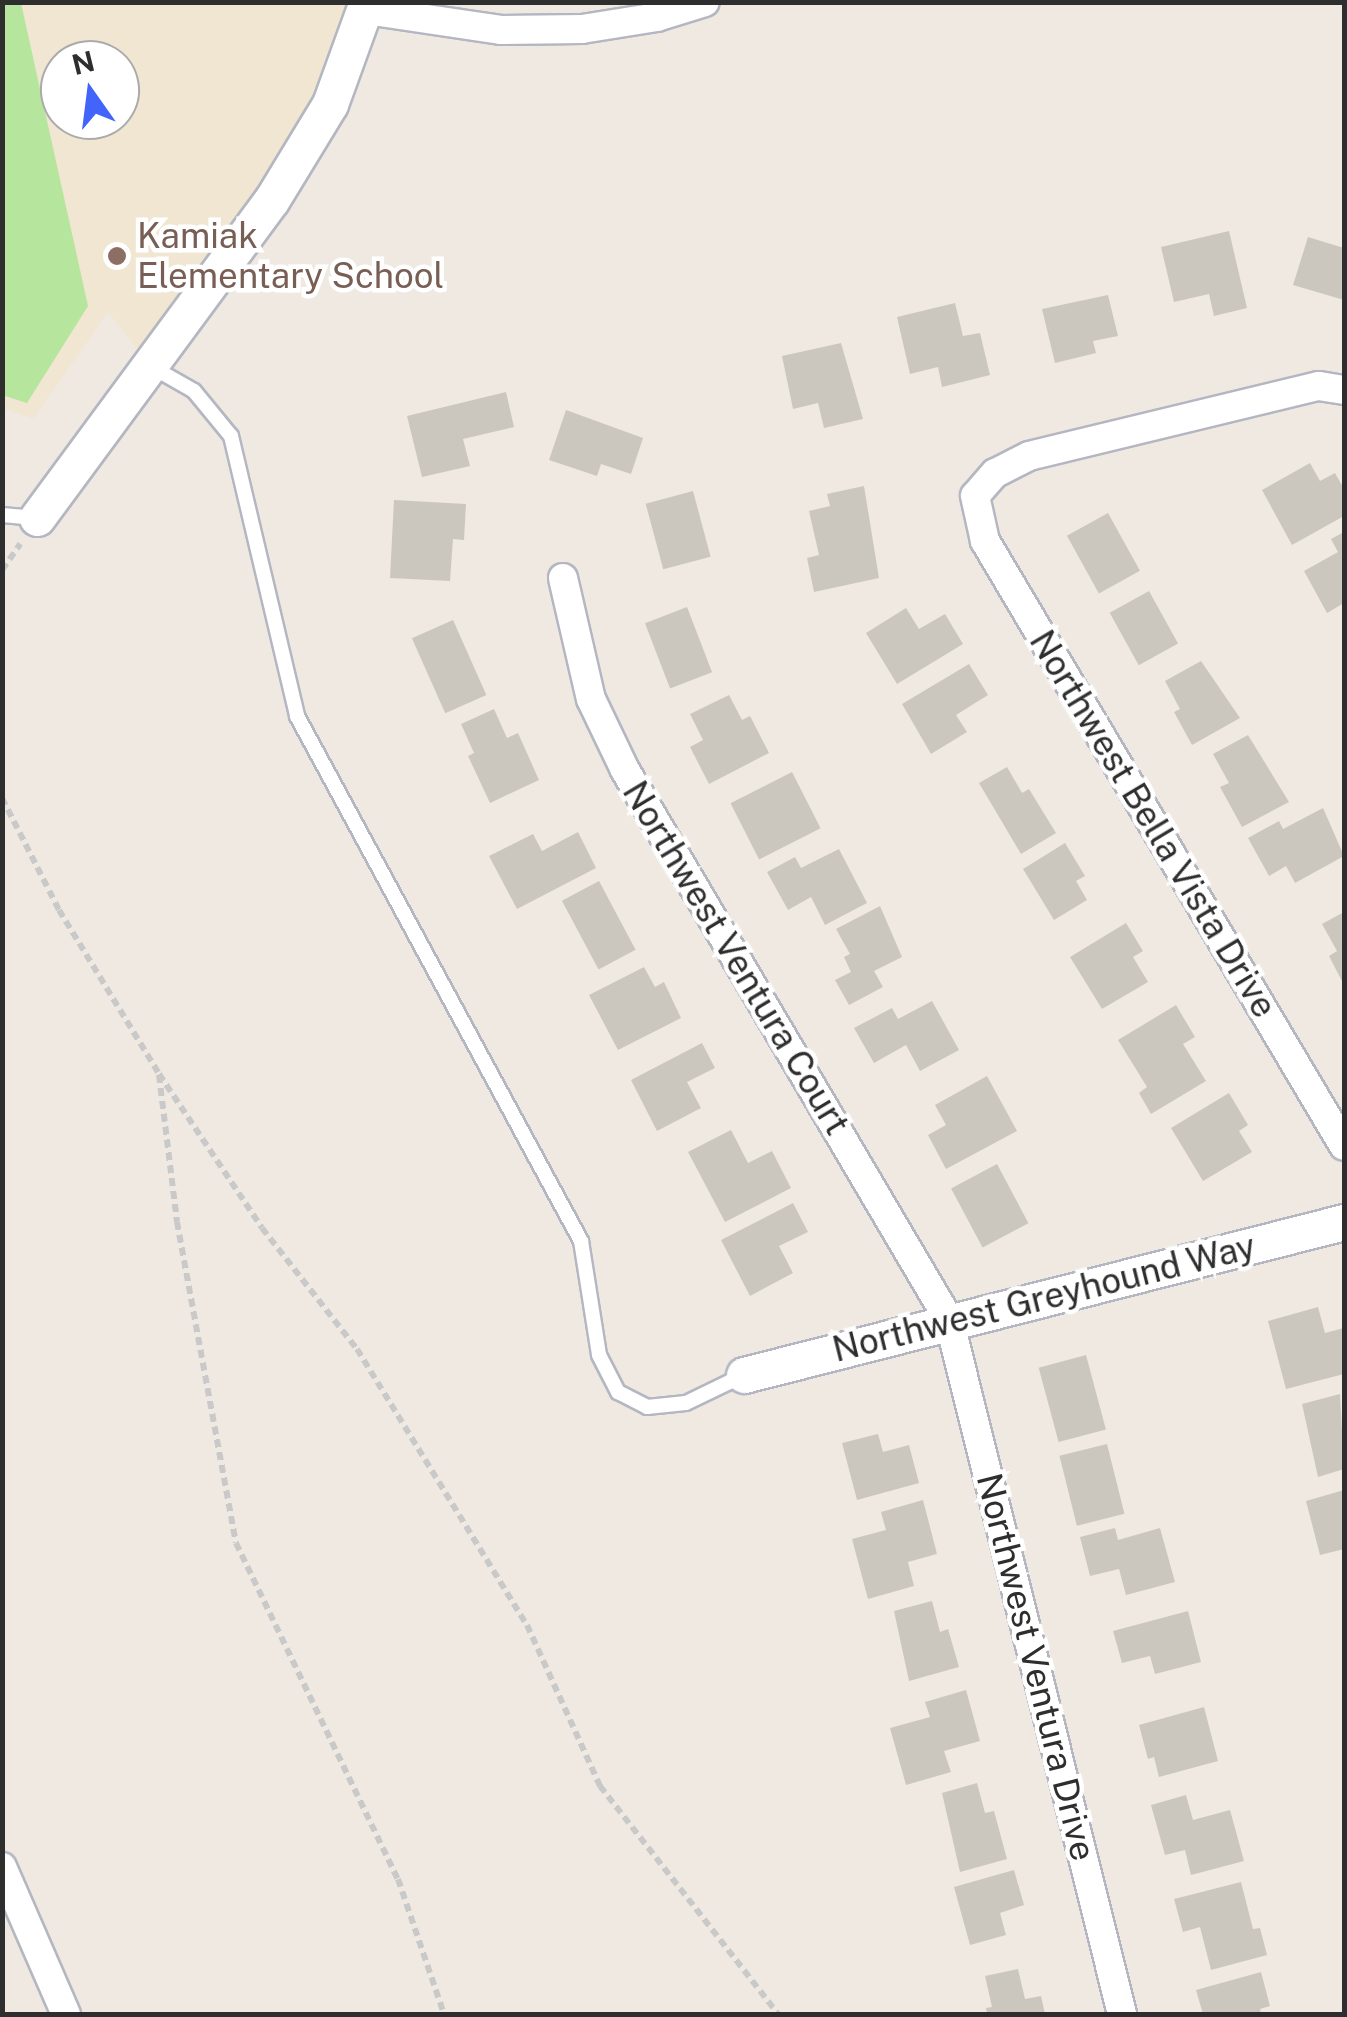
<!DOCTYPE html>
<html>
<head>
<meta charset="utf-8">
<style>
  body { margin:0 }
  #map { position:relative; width:1347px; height:2017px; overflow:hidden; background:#efe9e1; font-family:"Public Sans",sans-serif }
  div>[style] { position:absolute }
  .education>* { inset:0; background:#f0e6d1 }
  .green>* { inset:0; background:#b6e59e }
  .building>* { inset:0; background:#cbc7bf; transform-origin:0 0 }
  .path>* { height:6px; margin-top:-3px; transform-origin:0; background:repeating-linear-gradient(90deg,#c9c9c9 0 8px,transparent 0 13px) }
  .roads { filter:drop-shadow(2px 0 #b4b7c1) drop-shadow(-2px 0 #b4b7c1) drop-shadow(0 2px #b4b7c1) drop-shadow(0 -2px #b4b7c1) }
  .service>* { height:14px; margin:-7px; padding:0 7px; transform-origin:7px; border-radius:7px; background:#fff }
  .minor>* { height:28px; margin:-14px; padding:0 14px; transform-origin:14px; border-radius:14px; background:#fff }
  .tertiary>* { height:35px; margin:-17.5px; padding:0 17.5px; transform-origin:17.5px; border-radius:17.5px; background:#fff }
  .dots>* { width:28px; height:28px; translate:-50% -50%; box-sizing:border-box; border:5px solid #fff; border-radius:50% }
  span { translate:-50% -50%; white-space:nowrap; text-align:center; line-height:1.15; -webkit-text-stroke:9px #fff; paint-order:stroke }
  .education-label { font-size:35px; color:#785e54 }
  .left { translate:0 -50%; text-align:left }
  .street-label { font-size:35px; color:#2e2e2e }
  .frame { position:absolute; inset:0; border:5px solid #2e2e2e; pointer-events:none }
  .north { position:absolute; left:40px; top:40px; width:100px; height:100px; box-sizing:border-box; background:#fff; border:2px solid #ababab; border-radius:50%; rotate:346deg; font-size:28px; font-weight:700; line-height:40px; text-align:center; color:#2e2e2e }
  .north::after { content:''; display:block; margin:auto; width:35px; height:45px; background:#4264fb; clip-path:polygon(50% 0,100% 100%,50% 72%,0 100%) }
</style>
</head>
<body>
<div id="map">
  <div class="education">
    <i style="clip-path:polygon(evenodd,2px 3px,367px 3px,330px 104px,152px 367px,108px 312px,33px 419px,3px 408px,2px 3px,60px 60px,120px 60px,120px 120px,60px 120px,60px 60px)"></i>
  </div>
  <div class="green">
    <i style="clip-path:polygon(21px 3px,88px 306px,27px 403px,2px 395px,2px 3px)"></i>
  </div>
  <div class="building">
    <i style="clip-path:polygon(1229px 231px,1247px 308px,1214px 316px,1209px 294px,1174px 302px,1161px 247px)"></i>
    <i style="clip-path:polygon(1308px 237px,1344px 248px,1344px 300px,1293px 285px)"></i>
    <i style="clip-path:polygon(1108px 295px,1118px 336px,1093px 341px,1096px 353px,1055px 363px,1042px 309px)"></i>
    <i style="clip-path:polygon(955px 303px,963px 336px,980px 333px,990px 375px,942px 387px,938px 367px,910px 374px,897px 317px)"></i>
    <i style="clip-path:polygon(841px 343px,863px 419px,824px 428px,818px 403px,793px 409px,782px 356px)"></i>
    <i style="clip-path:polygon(506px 392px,514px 427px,463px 439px,470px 466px,422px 477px,407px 416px)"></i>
    <i style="clip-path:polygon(566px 410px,643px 438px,631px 474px,601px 464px,597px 476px,549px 460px)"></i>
    <i style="clip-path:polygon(1310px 463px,1320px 481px,1335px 473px,1344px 489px,1344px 516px,1292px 545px,1262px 490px)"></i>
    <i style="clip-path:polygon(864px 486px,879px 578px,814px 592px,807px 558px,819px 555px,809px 511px,830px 506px,827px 494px)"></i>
    <i style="left:693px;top:491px;width:68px;height:49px;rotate:75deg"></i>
    <i style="clip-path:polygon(394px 500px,466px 504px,464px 540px,453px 539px,450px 581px,390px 578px)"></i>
    <i style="left:1108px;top:513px;width:66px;height:47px;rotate:61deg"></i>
    <i style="clip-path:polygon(1344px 532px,1344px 603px,1327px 613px,1304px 571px,1338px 552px,1331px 539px)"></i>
    <i style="left:1149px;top:591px;width:60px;height:45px;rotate:61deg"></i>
    <i style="left:687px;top:607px;width:70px;height:45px;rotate:69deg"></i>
    <i style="clip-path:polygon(906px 608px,919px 629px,945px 614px,963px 644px,897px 684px,866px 633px)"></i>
    <i style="left:453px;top:620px;width:82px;height:45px;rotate:66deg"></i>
    <i style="clip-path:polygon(1201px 661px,1240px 718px,1192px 745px,1174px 712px,1180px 709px,1165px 681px)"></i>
    <i style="clip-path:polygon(969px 664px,988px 695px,956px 715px,967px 732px,931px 754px,902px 704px)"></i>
    <i style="clip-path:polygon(729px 695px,742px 720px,750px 716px,769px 753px,709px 784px,690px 747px,703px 740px,690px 714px)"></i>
    <i style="clip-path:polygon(494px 709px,507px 738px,518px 733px,539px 780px,490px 803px,468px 756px,474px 753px,461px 724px)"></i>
    <i style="clip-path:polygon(1248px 735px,1289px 802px,1242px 827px,1220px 787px,1229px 783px,1213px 754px)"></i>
    <i style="clip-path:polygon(1007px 767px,1022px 793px,1029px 789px,1056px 833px,1021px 854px,979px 783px)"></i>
    <i style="left:792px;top:772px;width:63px;height:69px;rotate:63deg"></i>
    <i style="clip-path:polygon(1323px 808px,1344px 856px,1295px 883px,1286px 866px,1269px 876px,1248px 838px,1279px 821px,1283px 829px)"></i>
    <i style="clip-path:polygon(578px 832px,596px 868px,517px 909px,489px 856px,533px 834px,542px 851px)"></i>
    <i style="clip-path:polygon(1065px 843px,1085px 876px,1076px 881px,1087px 900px,1054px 920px,1023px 869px)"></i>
    <i style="clip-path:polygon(839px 849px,867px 903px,825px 925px,811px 897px,788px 910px,767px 872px,795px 857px,801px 868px)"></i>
    <i style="left:599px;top:881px;width:78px;height:42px;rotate:62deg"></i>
    <i style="clip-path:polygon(880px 906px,902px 957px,874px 971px,883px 987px,849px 1005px,835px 980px,851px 972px,844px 957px,850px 954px,836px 929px)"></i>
    <i style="clip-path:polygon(1344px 912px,1344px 985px,1329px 956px,1337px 951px,1322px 924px)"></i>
    <i style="clip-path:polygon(1126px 923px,1143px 951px,1133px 957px,1148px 982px,1102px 1009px,1070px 957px)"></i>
    <i style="clip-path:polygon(644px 967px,655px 987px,664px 982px,681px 1018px,618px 1050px,589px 995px)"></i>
    <i style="clip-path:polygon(932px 1001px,959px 1050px,920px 1071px,906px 1045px,874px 1063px,854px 1028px,892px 1008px,898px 1019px)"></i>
    <i style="clip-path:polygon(1176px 1005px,1195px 1037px,1183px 1044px,1206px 1081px,1151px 1114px,1139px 1093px,1147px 1087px,1118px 1040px)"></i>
    <i style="clip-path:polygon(702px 1043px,715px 1068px,687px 1082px,701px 1108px,657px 1131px,631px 1080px)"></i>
    <i style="clip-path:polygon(987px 1076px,1017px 1131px,946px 1169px,928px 1135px,946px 1125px,935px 1105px)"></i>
    <i style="clip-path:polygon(1229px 1093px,1248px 1125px,1239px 1131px,1252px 1152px,1203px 1181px,1171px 1128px)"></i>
    <i style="clip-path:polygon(731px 1130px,748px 1163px,772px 1151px,791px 1188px,725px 1222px,688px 1152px)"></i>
    <i style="left:997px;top:1164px;width:67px;height:52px;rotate:62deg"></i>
    <i style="clip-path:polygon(793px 1203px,808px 1232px,779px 1246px,793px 1273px,750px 1296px,721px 1240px)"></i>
    <i style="clip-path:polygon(1318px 1307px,1325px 1333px,1344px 1328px,1344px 1374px,1286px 1389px,1268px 1321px)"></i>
    <i style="left:1086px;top:1355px;width:77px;height:49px;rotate:75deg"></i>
    <i style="clip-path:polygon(1340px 1394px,1344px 1469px,1318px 1477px,1302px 1404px)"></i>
    <i style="clip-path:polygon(878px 1434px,883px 1452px,909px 1445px,919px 1483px,857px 1500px,842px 1443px)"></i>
    <i style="left:1107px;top:1444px;width:72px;height:49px;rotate:76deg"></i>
    <i style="clip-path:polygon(1344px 1490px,1344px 1549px,1320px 1555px,1306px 1501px)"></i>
    <i style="clip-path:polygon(923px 1500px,937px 1554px,908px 1562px,914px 1586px,868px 1599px,852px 1539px,886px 1530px,881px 1512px)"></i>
    <i style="clip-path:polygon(1115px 1528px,1118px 1540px,1160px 1528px,1175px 1582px,1126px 1595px,1119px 1569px,1090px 1576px,1080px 1537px)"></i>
    <i style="clip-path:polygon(932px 1601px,940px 1632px,948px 1629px,959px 1667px,909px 1681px,894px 1611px)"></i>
    <i style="clip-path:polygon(1188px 1611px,1201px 1662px,1155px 1674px,1150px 1656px,1122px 1663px,1113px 1631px)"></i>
    <i style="clip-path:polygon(966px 1690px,980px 1741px,944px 1751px,951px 1772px,906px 1785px,890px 1728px,930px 1717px,925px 1702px)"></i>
    <i style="clip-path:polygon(1204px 1707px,1218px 1761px,1159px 1777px,1154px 1757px,1148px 1759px,1139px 1725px)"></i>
    <i style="clip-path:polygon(977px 1783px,985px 1813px,994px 1811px,1007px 1859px,960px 1872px,942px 1793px)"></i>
    <i style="clip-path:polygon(1186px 1795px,1193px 1820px,1230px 1810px,1244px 1861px,1191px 1875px,1185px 1850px,1165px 1855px,1151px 1805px)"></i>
    <i style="clip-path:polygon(1014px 1870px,1024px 1905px,1000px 1913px,1006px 1935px,970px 1945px,954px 1887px)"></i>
    <i style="clip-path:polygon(1241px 1882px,1253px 1929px,1260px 1928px,1267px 1955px,1211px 1970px,1200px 1927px,1183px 1932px,1174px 1899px)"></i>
    <i style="clip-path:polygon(1018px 1969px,1025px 1999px,1041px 1996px,1045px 2014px,987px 2014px,986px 2008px,992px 2007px,985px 1976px)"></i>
    <i style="clip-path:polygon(1261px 1972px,1270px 2006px,1260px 2009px,1261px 2014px,1203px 2014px,1196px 1990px)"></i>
  </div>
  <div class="path">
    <i style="left:2px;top:570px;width:32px;rotate:-55deg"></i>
    <i style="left:2px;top:798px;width:126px;rotate:63deg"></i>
    <i style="left:59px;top:910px;width:192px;rotate:58.6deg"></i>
    <i style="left:159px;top:1074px;width:185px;rotate:56.2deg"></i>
    <i style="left:262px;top:1228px;width:154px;rotate:51.9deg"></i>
    <i style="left:357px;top:1349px;width:324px;rotate:58.4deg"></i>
    <i style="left:527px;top:1625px;width:177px;rotate:65.6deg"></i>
    <i style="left:600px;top:1786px;width:289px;rotate:52deg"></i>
    <i style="left:159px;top:1075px;width:148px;rotate:83deg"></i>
    <i style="left:177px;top:1222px;width:326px;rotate:79.6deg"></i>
    <i style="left:236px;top:1543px;width:373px;rotate:64.3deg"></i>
    <i style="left:398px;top:1879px;width:143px;rotate:71.2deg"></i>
  </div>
  <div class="roads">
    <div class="service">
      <i style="left:152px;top:367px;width:48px;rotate:29.7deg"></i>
      <i style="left:194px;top:391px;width:58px;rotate:50.6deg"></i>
      <i style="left:231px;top:436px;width:288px;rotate:76.7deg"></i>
      <i style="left:297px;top:716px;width:597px;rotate:61.59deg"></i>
      <i style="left:581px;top:1241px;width:115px;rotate:81deg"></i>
      <i style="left:599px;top:1355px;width:42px;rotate:62.8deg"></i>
      <i style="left:618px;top:1392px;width:33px;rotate:27deg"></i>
      <i style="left:647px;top:1407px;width:39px;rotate:-6deg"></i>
      <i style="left:686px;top:1403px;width:64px;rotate:-25.8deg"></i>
      <i style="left:2px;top:515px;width:34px;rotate:5deg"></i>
    </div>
    <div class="minor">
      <i style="left:366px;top:10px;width:136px;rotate:8.4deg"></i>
      <i style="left:501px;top:30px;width:81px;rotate:-0.7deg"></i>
      <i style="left:582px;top:29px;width:76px;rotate:-9.1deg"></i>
      <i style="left:657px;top:17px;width:50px;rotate:-17.4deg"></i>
      <i style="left:1344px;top:390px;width:26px;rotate:-171deg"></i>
      <i style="left:1318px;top:386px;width:297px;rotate:166.4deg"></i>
      <i style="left:1029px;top:456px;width:38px;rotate:153deg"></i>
      <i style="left:995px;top:473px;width:30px;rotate:131deg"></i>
      <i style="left:975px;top:496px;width:46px;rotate:77.5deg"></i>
      <i style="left:985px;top:541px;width:703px;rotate:59.32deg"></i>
      <i style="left:563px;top:578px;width:124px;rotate:77deg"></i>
      <i style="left:591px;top:699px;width:79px;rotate:64.4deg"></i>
      <i style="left:625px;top:770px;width:638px;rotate:59.5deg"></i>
      <i style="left:949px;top:1320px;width:715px;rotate:76deg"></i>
      <i style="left:2px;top:1867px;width:160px;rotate:66.5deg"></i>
    </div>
    <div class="tertiary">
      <i style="left:37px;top:518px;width:394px;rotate:-53.6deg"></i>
      <i style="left:271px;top:201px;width:114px;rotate:-58.7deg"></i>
      <i style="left:330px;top:104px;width:109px;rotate:-70.1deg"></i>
      <i style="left:744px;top:1375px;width:619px;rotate:-14.31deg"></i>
    </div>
  </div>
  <div class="dots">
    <i style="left:117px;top:256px;background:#8d6e63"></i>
  </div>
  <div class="education-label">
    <span class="left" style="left:137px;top:256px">Kamiak<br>Elementary School</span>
  </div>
  <div class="street-label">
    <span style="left:1153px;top:824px;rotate:59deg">Northwest Bella Vista Drive</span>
    <span style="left:736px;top:958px;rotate:59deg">Northwest Ventura Court</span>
    <span style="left:1044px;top:1298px;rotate:-14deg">Northwest Greyhound Way</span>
    <span style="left:1036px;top:1667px;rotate:76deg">Northwest Ventura Drive</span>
  </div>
  <div class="frame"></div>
  <div class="north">N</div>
</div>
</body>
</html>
